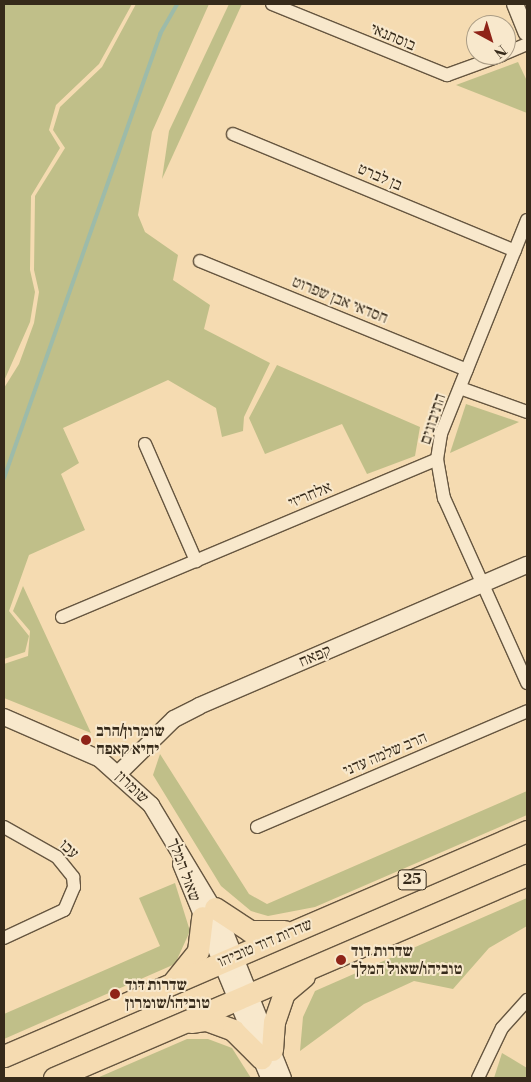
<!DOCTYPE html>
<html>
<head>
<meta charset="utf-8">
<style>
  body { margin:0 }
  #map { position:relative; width:531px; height:1082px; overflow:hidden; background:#f5dbb1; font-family:"Libre Bodoni","Frank Ruhl Libre",serif }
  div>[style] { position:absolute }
  .green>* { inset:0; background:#c0bf89 }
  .stream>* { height:4px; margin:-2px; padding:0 2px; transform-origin:2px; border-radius:2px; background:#9dbba9 }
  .roads { filter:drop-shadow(1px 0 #665640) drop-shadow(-1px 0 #665640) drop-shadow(0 1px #665640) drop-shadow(0 -1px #665640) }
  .minor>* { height:12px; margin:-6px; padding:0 6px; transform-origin:6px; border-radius:6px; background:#f8e8cc }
  .tertiary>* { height:16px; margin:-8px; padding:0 8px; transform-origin:8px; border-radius:8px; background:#f8e8cc }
  .trunk>* { height:21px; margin:-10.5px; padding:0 10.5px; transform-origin:10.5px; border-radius:10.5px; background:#f5dbb1 }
  .dots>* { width:14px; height:14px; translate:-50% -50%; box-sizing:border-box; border:2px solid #f8e8cc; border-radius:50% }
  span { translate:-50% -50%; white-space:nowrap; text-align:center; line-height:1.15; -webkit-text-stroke:4px #f8e8cc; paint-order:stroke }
  .shield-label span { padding:1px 4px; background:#f8e8cc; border:1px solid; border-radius:4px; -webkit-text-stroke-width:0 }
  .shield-label { font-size:15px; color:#362a1a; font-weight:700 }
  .street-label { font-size:16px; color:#362a1a }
  .poi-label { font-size:16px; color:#362a1a; font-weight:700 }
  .left { translate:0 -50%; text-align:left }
  .frame { position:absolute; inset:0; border:5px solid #362a1a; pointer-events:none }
  .north { position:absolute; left:466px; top:15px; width:50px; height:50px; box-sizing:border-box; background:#f8e8cc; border:1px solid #aa9c85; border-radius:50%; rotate:141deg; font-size:14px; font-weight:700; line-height:20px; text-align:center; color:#362a1a }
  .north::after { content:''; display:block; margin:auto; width:18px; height:22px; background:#8f2418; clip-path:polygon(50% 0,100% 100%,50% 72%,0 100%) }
</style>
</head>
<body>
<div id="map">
  <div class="green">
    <i style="clip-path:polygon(4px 4px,132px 4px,99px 64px,56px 105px,49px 130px,60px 148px,31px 196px,30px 270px,35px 292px,30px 322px,4px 381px)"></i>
    <i style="clip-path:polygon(136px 4px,209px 4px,152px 132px,138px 215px,145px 232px,178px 255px,173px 280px,210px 305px,204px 329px,270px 363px,244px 417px,243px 431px,222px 437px,216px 408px,168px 380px,63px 428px,79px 463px,61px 474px,85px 530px,29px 555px,9px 611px,29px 636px,25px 652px,4px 659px,4px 388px,19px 364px,34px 323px,39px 292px,34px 270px,35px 196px,65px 148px,53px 130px,60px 107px,102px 67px)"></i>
    <i style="clip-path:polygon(229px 4px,242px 4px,162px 179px,169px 131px)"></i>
    <i style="clip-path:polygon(518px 62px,527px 81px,527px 113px,456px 85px)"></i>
    <i style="clip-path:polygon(277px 365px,420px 427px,415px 456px,367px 474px,342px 424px,265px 454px,249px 418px)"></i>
    <i style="clip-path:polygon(466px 404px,519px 422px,450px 453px)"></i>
    <i style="clip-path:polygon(23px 586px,91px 733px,4px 698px,4px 664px,28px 656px,30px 631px,13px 611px)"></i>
    <i style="clip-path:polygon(160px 754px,249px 894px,267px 904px,527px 791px,527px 815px,315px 907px,268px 916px,251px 911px,221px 886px,153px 775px)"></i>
    <i style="clip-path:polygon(175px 883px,190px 931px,175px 964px,4px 1039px,4px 1014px,160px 946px,139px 898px)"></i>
    <i style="clip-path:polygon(527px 898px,527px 926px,489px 948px,453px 989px,414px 981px,364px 1004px,300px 1051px,303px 1017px,315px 991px)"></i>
    <i style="clip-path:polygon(187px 1039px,208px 1039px,232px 1048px,251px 1078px,97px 1078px)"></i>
    <i style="clip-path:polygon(502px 1053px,527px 1068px,527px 1078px,494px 1078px)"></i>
  </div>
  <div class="stream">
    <i style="left:4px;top:478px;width:471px;rotate:-70.6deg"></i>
    <i style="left:160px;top:34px;width:34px;rotate:-60deg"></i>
  </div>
  <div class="roads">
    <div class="minor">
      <i style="left:272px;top:4px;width:189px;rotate:22.1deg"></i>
      <i style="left:447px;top:75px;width:59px;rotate:-20deg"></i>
      <i style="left:506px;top:53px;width:23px;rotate:-23deg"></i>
      <i style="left:233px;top:134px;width:305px;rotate:22.5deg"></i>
      <i style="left:527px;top:220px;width:231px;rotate:111.9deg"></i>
      <i style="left:441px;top:434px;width:25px;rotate:99deg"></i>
      <i style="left:437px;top:459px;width:40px;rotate:80deg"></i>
      <i style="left:444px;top:498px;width:203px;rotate:65.8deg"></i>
      <i style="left:200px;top:261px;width:288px;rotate:22.2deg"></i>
      <i style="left:460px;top:388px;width:71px;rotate:19.7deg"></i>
      <i style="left:145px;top:444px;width:128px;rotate:66.4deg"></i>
      <i style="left:62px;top:617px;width:407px;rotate:-22.8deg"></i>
      <i style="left:4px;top:827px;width:61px;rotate:29.5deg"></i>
      <i style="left:57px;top:857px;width:26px;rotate:51deg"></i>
      <i style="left:73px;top:877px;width:10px;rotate:84deg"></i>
      <i style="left:74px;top:887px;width:25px;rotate:113deg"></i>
      <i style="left:64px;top:910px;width:66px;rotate:155deg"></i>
      <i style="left:257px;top:827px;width:294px;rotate:-23.2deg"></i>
      <i style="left:478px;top:1078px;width:55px;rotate:-64.4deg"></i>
      <i style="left:502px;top:1028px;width:38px;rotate:-48deg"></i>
    </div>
    <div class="tertiary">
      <i style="left:515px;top:4px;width:31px;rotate:68deg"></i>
      <i style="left:4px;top:717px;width:105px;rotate:23.6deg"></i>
      <i style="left:100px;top:759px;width:69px;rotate:42deg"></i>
      <i style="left:151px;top:805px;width:134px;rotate:59deg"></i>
      <i style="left:220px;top:920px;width:170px;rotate:68.3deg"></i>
      <i style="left:119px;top:773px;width:77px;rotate:-44.5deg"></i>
      <i style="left:174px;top:719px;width:28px;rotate:-27deg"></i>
      <i style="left:199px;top:706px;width:357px;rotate:-23.3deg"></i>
      <i style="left:181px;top:864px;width:231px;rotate:67.6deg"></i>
    </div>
    <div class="trunk">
      <i style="left:215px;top:908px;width:42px;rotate:33.3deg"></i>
      <i style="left:250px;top:931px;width:34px"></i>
      <i style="left:174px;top:981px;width:38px;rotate:-51deg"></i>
      <i style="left:198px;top:951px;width:34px;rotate:-83deg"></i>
      <i style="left:191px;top:1022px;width:15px;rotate:-8deg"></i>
      <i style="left:206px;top:1020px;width:29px;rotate:20deg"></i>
      <i style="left:233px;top:1030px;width:40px;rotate:45deg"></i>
      <i style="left:272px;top:1050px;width:28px;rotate:-86deg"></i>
      <i style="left:274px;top:1022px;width:31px;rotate:-71deg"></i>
      <i style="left:284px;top:993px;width:26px;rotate:-40deg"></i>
      <i style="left:4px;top:1056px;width:569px;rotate:-23.28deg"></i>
      <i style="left:54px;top:1078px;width:515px;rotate:-23.23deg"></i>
    </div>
  </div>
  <div class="dots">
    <i style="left:86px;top:740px;background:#8f2418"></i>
    <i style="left:341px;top:960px;background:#8f2418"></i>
    <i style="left:115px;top:994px;background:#8f2418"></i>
  </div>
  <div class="shield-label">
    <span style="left:412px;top:880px">25</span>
  </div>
  <div class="street-label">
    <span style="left:393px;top:37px;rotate:23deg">בוסתנאי</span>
    <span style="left:380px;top:177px;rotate:23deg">בן לברט</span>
    <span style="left:340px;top:300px;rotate:22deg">חסדאי אבן שפרוט</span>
    <span style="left:433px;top:419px;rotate:-72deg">התיבונים</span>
    <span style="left:310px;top:495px;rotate:-23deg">אלחריזי</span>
    <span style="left:315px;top:656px;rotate:-23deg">קפאח</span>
    <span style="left:385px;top:754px;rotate:-23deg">הרב שלמה עדני</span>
    <span style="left:132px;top:787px;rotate:44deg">שומרון</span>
    <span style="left:69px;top:849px;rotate:43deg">עכו</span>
    <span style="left:184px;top:870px;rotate:70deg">שאול המלך</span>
    <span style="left:265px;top:943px;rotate:-23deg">שדרות דוד טוביהו</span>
  </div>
  <div class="poi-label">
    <span class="left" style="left:96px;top:740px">שומרון/הרב<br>יחיא קאפח</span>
    <span class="left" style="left:351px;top:960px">שדרות דוד<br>טוביהו/שאול המלך</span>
    <span class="left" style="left:125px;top:994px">שדרות דוד<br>טוביהו/שומרון</span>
  </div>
  <div class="frame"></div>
  <div class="north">N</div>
</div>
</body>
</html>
